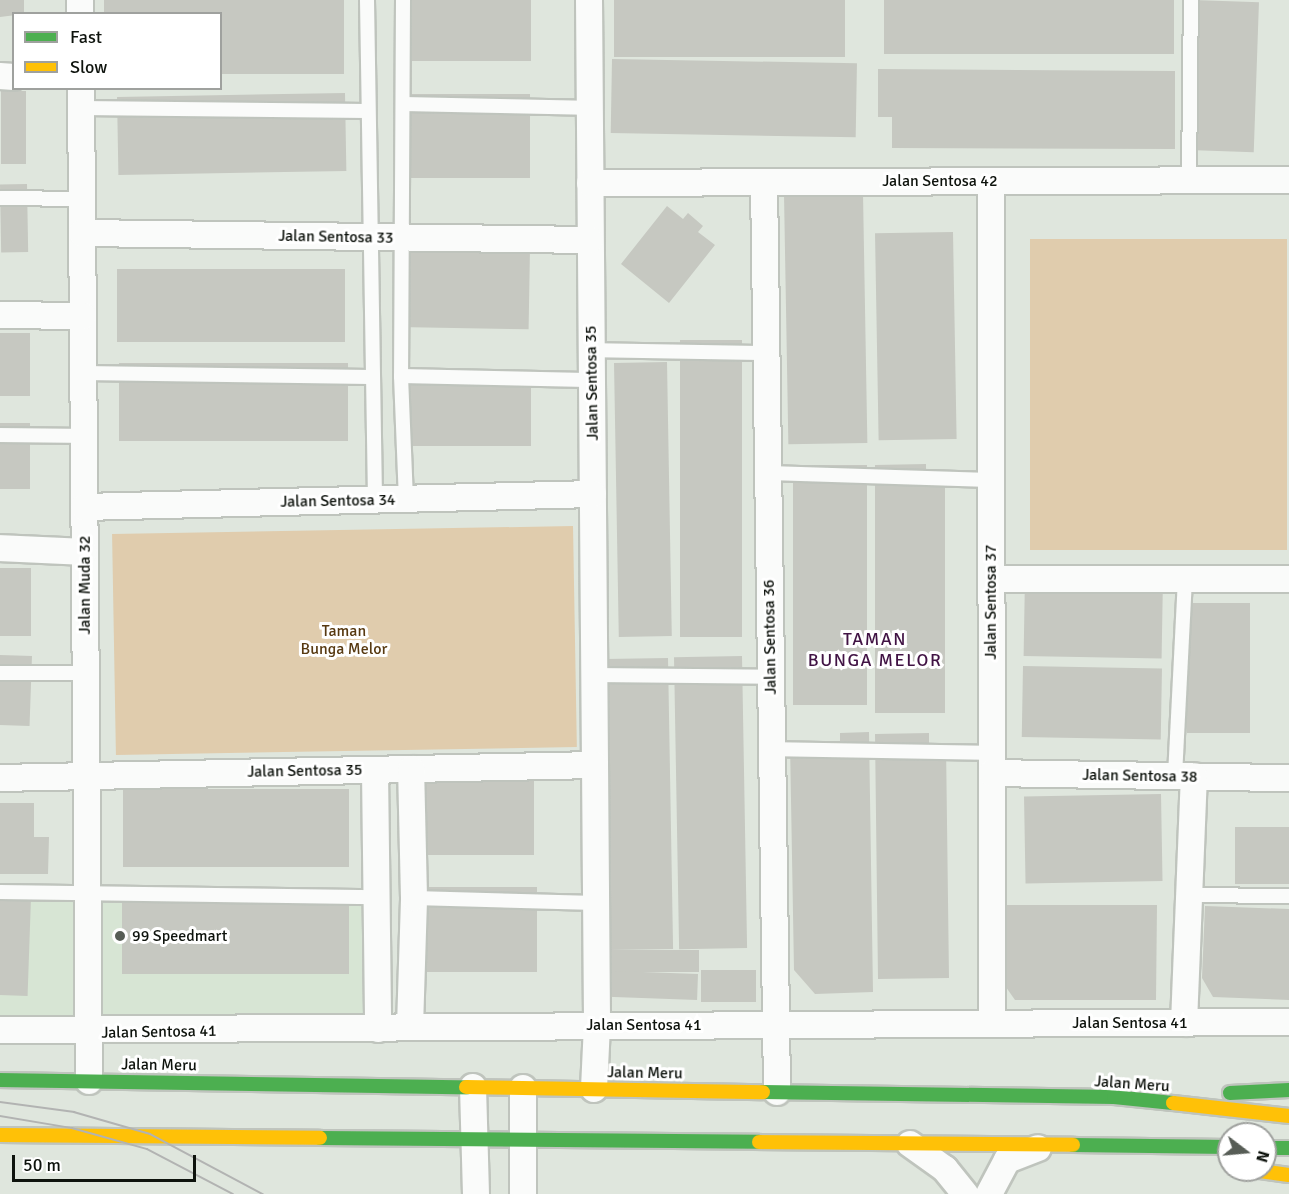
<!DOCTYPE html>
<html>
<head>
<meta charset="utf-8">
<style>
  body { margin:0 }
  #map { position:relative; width:1289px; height:1194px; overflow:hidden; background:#dfe6dd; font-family:Signika,sans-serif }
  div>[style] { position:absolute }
  .built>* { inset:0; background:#d7e5d4; transform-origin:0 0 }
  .green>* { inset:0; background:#e0ccad; transform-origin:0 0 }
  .building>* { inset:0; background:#c6c8c1; transform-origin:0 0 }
  .roads { filter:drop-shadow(2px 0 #bfc4bd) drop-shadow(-2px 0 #bfc4bd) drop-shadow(0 2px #bfc4bd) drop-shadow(0 -2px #bfc4bd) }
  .lane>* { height:14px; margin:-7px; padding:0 7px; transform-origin:7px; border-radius:7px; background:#fafbfa }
  .street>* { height:26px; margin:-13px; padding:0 13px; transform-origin:13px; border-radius:13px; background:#fafbfa }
  .fast>* { height:14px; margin:-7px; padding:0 7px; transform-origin:7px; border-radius:7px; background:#4caf50 }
  .slow>* { height:14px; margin:-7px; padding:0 7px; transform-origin:7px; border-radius:7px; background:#ffc107 }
  .tram>* { height:1.5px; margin:-0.75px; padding:0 0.75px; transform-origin:0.75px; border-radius:0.75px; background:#b2b3b2 }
  .dots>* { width:16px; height:16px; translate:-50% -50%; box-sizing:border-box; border:3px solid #fff; border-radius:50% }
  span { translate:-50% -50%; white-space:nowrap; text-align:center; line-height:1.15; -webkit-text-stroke:6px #fff; paint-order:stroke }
  .street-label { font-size:16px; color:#0e130d }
  .park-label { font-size:16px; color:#573911 }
  .poi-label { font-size:16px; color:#0e130d }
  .left { translate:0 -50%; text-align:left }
  .neighbourhood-label { font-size:18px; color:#411344; letter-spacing:1.5px }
  .legend { position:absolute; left:12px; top:12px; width:210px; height:78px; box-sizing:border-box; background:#fff; border:2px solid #9fa19e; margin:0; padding:8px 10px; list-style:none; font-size:18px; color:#0e130d }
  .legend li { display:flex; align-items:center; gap:12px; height:30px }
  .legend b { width:30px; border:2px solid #9fa19e }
  .north { position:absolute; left:1217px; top:1122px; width:60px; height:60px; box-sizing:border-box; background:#fff; border:2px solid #9fa19e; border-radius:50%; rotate:106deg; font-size:16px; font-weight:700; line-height:24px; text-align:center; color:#0e130d }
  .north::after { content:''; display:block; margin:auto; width:21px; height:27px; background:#575d56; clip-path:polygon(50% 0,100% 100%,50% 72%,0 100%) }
  .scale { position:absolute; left:12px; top:1155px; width:184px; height:27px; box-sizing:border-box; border:3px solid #0e130d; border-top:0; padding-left:8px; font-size:18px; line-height:21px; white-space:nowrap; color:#0e130d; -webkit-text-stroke:4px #fff; paint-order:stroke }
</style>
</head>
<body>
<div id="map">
  <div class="built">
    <i style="left:0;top:898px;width:368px;height:119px;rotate:1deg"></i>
  </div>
  <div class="green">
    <i style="left:1287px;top:239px;width:311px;height:257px;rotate:90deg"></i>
    <i style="left:573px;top:526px;width:221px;height:461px;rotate:89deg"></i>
  </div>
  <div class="building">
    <i style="clip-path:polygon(0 0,24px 0,24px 14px,0 17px)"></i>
    <i style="clip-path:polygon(104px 0,344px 0,344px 74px,220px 74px,220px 14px,104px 14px)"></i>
    <i style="left:398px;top:0;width:133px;height:61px"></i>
    <i style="left:614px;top:0;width:231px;height:57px"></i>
    <i style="left:884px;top:0;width:290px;height:54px"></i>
    <i style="left:1194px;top:0;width:65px;height:150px;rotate:2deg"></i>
    <i style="left:612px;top:59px;width:245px;height:74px;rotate:1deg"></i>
    <i style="clip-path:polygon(878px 69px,1175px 71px,1175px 149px,892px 148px,892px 117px,878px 117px)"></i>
    <i style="left:1px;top:91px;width:25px;height:73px"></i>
    <i style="left:345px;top:93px;width:78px;height:228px;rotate:89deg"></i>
    <i style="left:399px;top:94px;width:131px;height:84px"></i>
    <i style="left:27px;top:184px;width:68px;height:27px;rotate:89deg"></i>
    <i style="left:863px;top:193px;width:250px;height:79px;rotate:89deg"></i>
    <i style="clip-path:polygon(667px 206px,683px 219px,688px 213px,703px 226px,698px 232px,715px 245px,669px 303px,621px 264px)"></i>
    <i style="left:953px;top:232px;width:207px;height:78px;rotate:89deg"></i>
    <i style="left:399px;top:247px;width:131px;height:80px;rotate:1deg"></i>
    <i style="left:117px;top:269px;width:228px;height:73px"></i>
    <i style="left:0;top:333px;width:30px;height:63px"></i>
    <i style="left:680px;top:340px;width:62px;height:297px"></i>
    <i style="left:667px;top:362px;width:274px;height:53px;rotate:89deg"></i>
    <i style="left:348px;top:363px;width:78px;height:229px;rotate:90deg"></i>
    <i style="left:400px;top:383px;width:131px;height:63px"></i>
    <i style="left:0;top:423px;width:30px;height:66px"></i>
    <i style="clip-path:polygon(926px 464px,926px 475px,945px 475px,945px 713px,875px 713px,875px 465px)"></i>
    <i style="left:867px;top:465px;width:240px;height:74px;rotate:90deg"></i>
    <i style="left:0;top:568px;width:31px;height:68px"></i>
    <i style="left:1025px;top:576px;width:138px;height:80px;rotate:1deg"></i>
    <i style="left:1187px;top:603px;width:63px;height:130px"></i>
    <i style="left:0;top:655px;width:32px;height:70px;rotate:2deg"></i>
    <i style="left:742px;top:656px;width:292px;height:68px;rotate:89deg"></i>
    <i style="left:668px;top:658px;width:291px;height:63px;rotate:89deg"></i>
    <i style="left:1023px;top:666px;width:139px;height:71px;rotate:1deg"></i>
    <i style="clip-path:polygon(869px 732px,873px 992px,815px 994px,794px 970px,790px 743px,840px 742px,840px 733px)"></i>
    <i style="clip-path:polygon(929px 733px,929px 744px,946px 744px,949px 978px,878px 979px,875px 734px)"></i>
    <i style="left:408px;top:765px;width:126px;height:90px"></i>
    <i style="left:123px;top:789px;width:226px;height:78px"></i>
    <i style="left:1161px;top:794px;width:87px;height:137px;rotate:89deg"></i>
    <i style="clip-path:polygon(0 803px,34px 803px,34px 837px,49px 837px,48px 874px,0 874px)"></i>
    <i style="left:1235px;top:827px;width:54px;height:57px"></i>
    <i style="left:403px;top:887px;width:134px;height:85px"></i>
    <i style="left:349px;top:888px;width:86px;height:227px;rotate:90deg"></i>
    <i style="left:0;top:897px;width:31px;height:98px;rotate:2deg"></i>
    <i style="clip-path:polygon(1002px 905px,1157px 905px,1156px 1000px,1015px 1000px,1001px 980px)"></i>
    <i style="clip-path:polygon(1205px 906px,1289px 909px,1289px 1000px,1213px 997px,1202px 978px)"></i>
    <i style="left:699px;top:950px;width:22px;height:97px;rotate:90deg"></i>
    <i style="left:701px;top:970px;width:55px;height:32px"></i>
    <i style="left:698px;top:974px;width:26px;height:90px;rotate:92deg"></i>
  </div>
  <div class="roads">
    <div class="lane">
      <i style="left:367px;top:0;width:500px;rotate:89.08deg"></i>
      <i style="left:403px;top:0;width:376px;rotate:90.3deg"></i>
      <i style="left:401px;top:376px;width:123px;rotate:87.7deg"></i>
      <i style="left:403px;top:104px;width:186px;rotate:1.2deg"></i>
      <i style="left:81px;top:108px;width:286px;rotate:0.6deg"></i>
      <i style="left:1189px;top:181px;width:181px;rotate:-89.4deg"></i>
      <i style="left:0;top:198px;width:82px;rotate:0.7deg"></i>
      <i style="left:591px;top:350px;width:176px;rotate:1deg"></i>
      <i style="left:83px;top:373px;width:287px;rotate:0.8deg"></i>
      <i style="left:401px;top:376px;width:191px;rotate:1.2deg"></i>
      <i style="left:0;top:435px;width:84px;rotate:0.7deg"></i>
      <i style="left:768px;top:473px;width:223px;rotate:1.8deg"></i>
      <i style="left:0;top:673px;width:86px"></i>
      <i style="left:594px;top:675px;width:177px;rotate:0.6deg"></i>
      <i style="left:772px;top:749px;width:219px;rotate:1deg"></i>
      <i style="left:1175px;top:776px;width:197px;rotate:-87.1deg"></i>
      <i style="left:0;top:892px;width:377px;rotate:0.8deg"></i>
      <i style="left:1190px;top:895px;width:99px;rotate:0.6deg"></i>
      <i style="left:414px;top:898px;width:182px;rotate:1.6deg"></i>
    </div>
    <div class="street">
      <i style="left:80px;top:0;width:14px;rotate:90deg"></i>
      <i style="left:589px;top:0;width:1025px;rotate:89.55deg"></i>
      <i style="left:597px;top:1025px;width:64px;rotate:92.7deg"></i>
      <i style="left:0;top:76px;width:14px;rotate:4deg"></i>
      <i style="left:81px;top:88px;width:993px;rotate:89.54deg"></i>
      <i style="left:991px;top:181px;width:843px;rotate:89.93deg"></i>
      <i style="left:764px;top:182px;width:910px;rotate:89.18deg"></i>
      <i style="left:590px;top:183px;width:699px;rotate:-0.25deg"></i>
      <i style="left:82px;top:233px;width:508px;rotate:0.79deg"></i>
      <i style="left:0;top:315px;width:83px;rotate:0.7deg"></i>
      <i style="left:84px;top:507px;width:509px;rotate:-1.46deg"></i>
      <i style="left:0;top:548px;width:84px;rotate:2.7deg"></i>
      <i style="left:991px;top:579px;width:298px"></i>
      <i style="left:375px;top:770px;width:259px;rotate:89.3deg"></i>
      <i style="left:992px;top:773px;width:297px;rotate:1deg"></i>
      <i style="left:0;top:778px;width:595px;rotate:-1.25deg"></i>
      <i style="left:1184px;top:1023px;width:247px;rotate:-87.7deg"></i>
      <i style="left:410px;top:1027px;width:129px;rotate:-88.2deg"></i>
      <i style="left:414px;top:898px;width:129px;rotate:-91.3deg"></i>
      <i style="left:0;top:1030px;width:1289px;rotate:-0.36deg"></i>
      <i style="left:473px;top:1087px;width:107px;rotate:88.4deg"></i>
      <i style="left:910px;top:1144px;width:43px;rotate:35.5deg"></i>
      <i style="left:945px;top:1169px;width:32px;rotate:51deg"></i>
      <i style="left:523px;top:1194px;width:106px;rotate:-90deg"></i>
      <i style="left:989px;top:1194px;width:38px;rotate:-62deg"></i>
      <i style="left:1007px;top:1160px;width:33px;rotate:-21deg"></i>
    </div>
    <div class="fast">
      <i style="left:0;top:1080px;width:466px;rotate:0.9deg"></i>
      <i style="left:763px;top:1092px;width:351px;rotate:0.8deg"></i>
      <i style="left:1114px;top:1097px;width:59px;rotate:5.8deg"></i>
      <i style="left:1230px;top:1093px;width:59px;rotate:-2.9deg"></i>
      <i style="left:320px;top:1138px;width:439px;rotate:0.5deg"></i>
      <i style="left:1073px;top:1145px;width:156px;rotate:0.7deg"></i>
      <i style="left:1265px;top:1148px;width:24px"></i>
    </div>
    <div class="slow">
      <i style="left:466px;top:1087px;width:297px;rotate:1deg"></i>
      <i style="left:1173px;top:1103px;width:117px;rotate:6.4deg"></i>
      <i style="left:0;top:1135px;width:320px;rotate:0.5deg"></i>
      <i style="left:759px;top:1142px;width:314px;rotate:0.5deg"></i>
      <i style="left:1253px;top:1170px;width:36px;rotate:8deg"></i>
    </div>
  </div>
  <div class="tram">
    <i style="left:0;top:1102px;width:75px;rotate:7.7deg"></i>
    <i style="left:74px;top:1112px;width:79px;rotate:16.1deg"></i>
    <i style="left:150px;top:1134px;width:128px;rotate:28deg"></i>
    <i style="left:0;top:1116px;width:73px;rotate:9.5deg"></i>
    <i style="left:72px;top:1128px;width:78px;rotate:15.6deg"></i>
    <i style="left:147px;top:1149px;width:97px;rotate:27.6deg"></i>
  </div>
  <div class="dots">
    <i style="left:120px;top:936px;background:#575d56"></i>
  </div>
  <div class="street-label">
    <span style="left:940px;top:181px">Jalan Sentosa 42</span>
    <span style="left:336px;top:237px;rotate:1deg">Jalan Sentosa 33</span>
    <span style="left:592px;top:383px;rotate:-91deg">Jalan Sentosa 35</span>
    <span style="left:338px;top:501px;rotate:-1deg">Jalan Sentosa 34</span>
    <span style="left:85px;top:585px;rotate:-90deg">Jalan Muda 32</span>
    <span style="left:991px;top:602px;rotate:-90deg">Jalan Sentosa 37</span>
    <span style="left:770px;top:637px;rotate:-91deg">Jalan Sentosa 36</span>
    <span style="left:305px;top:771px;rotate:-1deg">Jalan Sentosa 35</span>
    <span style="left:1140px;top:776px;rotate:1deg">Jalan Sentosa 38</span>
    <span style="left:1130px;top:1023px">Jalan Sentosa 41</span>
    <span style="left:644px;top:1025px">Jalan Sentosa 41</span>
    <span style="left:159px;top:1032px;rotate:-1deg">Jalan Sentosa 41</span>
    <span style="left:159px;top:1065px;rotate:1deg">Jalan Meru</span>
    <span style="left:645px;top:1073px;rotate:1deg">Jalan Meru</span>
    <span style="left:1132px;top:1084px;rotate:4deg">Jalan Meru</span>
  </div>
  <div class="park-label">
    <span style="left:344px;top:640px">Taman<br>Bunga Melor</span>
  </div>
  <div class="poi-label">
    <span class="left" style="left:132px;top:936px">99 Speedmart</span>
  </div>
  <div class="neighbourhood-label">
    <span style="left:875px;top:650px">TAMAN<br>BUNGA MELOR</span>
  </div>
  <ul class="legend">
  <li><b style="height:8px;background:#4caf50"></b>Fast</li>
  <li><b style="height:8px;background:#ffc107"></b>Slow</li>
  </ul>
  <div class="north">N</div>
  <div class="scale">50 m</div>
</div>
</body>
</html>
